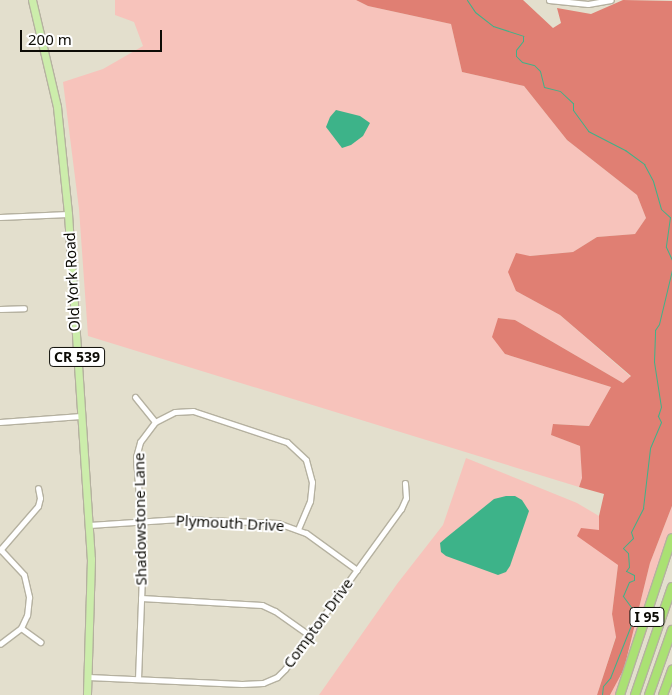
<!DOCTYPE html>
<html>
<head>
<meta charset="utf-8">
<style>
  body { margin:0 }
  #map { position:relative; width:672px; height:695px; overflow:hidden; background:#e3dfcd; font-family:"Noto Sans",sans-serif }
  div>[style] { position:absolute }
  .green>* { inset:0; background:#f7c3bb }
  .forest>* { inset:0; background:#e07f73 }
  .water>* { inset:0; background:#3db389 }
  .stream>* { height:1px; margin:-0.5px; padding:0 0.5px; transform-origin:0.5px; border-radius:0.5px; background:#3db389 }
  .roads { filter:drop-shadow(1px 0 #b5b1a0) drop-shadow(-1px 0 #b5b1a0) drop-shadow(0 1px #b5b1a0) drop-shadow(0 -1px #b5b1a0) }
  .minor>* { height:5px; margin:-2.5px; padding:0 2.5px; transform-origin:2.5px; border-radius:2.5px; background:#fff }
  .major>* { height:7px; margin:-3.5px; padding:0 3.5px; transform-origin:3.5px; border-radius:3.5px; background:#ccedab }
  .highway>* { height:8px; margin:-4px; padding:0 4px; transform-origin:4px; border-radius:4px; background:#aae173 }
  span { translate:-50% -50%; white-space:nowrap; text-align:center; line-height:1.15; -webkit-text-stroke:4px #fff; paint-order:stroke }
  .shield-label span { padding:1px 4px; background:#fff; border:1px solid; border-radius:4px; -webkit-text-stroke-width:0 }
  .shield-label { font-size:14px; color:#0d0c06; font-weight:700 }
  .street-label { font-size:15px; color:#0d0c06 }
  .scale { position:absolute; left:20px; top:30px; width:142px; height:22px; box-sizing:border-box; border:2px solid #0d0c06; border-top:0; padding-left:6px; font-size:15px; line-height:18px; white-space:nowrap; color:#0d0c06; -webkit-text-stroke:4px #fff; paint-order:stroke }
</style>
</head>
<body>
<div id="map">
  <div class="green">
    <i style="clip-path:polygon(115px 0,356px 0,368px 6px,451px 24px,462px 72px,524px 86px,567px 140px,637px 195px,646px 218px,635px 234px,597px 237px,573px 252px,530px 256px,516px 254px,516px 291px,560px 315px,631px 377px,623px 383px,515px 320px,498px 318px,505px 354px,611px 387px,589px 426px,554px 424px,551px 435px,580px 446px,582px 478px,579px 487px,88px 336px,79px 209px,63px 82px,103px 69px,143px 46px,134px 22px,115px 15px)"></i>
    <i style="clip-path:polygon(466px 458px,577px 503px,599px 516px,599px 530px,618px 565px,612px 614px,616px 636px,597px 695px,319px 695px,397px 584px,443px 525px)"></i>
    <i style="clip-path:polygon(672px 506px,672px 550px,645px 637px,616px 695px,610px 695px,624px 669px,650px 563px)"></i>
  </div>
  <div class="forest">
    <i style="clip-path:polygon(356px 0,523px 0,553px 28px,561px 23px,557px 8px,591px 14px,623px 0,672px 1px,672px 506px,650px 563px,624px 669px,610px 695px,597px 695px,616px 637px,612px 614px,618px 565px,577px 536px,581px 528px,599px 530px,599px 516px,604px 494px,579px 487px,582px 478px,580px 446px,551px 435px,553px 424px,589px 426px,611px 387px,505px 354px,492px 337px,498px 318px,515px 320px,623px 383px,631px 376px,560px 315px,516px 291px,508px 272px,516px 253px,530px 256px,573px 252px,597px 237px,635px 234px,646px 218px,637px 195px,567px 140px,524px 86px,462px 72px,451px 24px,368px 6px)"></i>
  </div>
  <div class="water">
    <i style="clip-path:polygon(336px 110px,360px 116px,370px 123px,363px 136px,351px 145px,342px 148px,326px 127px,330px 117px)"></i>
    <i style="clip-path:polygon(506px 496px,515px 496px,522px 500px,529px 511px,510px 566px,506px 572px,498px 575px,446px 556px,441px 552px,440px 543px,447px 537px,494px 499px)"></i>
  </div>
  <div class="stream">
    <i style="left:467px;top:0;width:14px;rotate:56deg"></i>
    <i style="left:475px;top:12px;width:23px;rotate:38deg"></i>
    <i style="left:493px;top:26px;width:32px;rotate:18deg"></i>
    <i style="left:523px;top:36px;width:5px;rotate:90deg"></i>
    <i style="left:523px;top:41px;width:11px;rotate:128deg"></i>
    <i style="left:516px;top:50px;width:6px;rotate:90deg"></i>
    <i style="left:516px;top:56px;width:8px;rotate:45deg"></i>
    <i style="left:522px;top:62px;width:12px;rotate:14deg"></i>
    <i style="left:534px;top:65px;width:8px;rotate:45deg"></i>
    <i style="left:540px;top:71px;width:16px;rotate:76deg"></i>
    <i style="left:544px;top:87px;width:16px;rotate:14deg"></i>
    <i style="left:560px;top:91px;width:18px;rotate:43deg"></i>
    <i style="left:573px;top:103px;width:7px;rotate:90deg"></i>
    <i style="left:573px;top:110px;width:26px;rotate:54deg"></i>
    <i style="left:588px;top:131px;width:42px;rotate:27.2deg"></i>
    <i style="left:625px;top:150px;width:24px;rotate:36deg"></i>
    <i style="left:644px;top:164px;width:19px;rotate:62deg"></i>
    <i style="left:653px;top:181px;width:29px;rotate:74deg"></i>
    <i style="left:661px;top:209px;width:12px;rotate:42deg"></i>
    <i style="left:670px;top:217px;width:30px;rotate:98deg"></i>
    <i style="left:666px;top:247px;width:14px;rotate:65deg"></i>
    <i style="left:602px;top:695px;width:9px;rotate:-84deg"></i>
    <i style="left:603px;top:686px;width:11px;rotate:-49deg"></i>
    <i style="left:610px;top:678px;width:57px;rotate:-68.4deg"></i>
    <i style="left:631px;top:625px;width:18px;rotate:-90deg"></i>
    <i style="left:631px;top:607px;width:14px;rotate:-126deg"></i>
    <i style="left:623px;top:596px;width:15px;rotate:-67deg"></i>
    <i style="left:629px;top:582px;width:5px;rotate:-22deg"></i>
    <i style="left:634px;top:580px;width:5px;rotate:-90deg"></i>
    <i style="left:634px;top:575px;width:9px;rotate:-153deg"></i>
    <i style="left:626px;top:571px;width:5px;rotate:-53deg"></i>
    <i style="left:629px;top:567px;width:14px;rotate:-94deg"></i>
    <i style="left:628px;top:553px;width:7px;rotate:-135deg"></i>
    <i style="left:623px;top:548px;width:14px;rotate:-45deg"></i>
    <i style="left:633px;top:538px;width:6px;rotate:-108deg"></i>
    <i style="left:631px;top:532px;width:27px;rotate:-63deg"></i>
    <i style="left:643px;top:508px;width:60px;rotate:-83.3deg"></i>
    <i style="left:650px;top:448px;width:28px;rotate:-67deg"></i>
    <i style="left:661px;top:422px;width:7px;rotate:-117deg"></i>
    <i style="left:658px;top:416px;width:9px;rotate:-72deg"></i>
    <i style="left:661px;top:407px;width:46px;rotate:-98.8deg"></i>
    <i style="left:654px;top:362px;width:32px;rotate:-88deg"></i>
    <i style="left:655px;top:330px;width:7px;rotate:-56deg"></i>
    <i style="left:659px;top:324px;width:56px;rotate:-76.5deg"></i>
  </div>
  <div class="roads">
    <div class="minor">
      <i style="left:549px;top:0;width:39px;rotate:6deg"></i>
      <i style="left:588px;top:4px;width:23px;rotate:-10deg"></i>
      <i style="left:0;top:217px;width:68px;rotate:-2.5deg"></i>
      <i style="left:0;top:309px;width:24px;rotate:-2deg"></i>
      <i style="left:135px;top:397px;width:32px;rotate:51deg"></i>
      <i style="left:0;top:422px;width:81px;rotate:-4.2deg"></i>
      <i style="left:89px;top:525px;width:91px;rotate:-3.8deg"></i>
      <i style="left:180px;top:519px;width:98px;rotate:2.3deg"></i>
      <i style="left:278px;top:523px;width:30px;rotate:20deg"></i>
      <i style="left:306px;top:533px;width:63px;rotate:36deg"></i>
      <i style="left:0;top:549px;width:35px;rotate:47deg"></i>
      <i style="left:24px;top:575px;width:23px;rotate:77deg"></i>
      <i style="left:29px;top:597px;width:18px;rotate:96deg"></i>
      <i style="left:27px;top:615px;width:14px;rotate:115deg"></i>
      <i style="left:21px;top:628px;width:26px;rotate:143deg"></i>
      <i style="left:0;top:550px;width:58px;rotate:-49.2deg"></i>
      <i style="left:38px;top:506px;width:8px;rotate:-76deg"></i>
      <i style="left:40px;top:498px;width:10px;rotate:-101deg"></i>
      <i style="left:141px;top:598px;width:121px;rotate:3.3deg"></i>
      <i style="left:262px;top:605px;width:14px;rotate:25deg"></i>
      <i style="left:275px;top:611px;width:42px;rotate:35.2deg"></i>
      <i style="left:21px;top:628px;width:24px;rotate:36deg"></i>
      <i style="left:88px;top:677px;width:154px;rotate:2.6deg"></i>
      <i style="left:242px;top:684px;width:21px;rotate:-3deg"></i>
      <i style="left:263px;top:683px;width:15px;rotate:-23deg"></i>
      <i style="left:277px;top:677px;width:11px;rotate:-45deg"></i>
      <i style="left:285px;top:669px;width:198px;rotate:-54.1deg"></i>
      <i style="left:401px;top:509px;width:12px;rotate:-66deg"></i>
      <i style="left:406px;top:498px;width:15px;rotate:-94deg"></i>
      <i style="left:138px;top:679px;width:130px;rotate:-87.8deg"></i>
      <i style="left:143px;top:549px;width:92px;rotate:-94.4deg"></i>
      <i style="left:136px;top:457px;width:16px;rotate:-75deg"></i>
      <i style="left:140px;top:442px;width:25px;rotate:-53deg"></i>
      <i style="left:155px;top:422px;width:22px;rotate:-27deg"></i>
      <i style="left:175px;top:412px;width:18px;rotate:-3deg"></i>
      <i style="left:193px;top:411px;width:99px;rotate:18.3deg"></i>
      <i style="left:287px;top:442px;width:26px;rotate:43deg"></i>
      <i style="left:306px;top:460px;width:23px;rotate:75deg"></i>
      <i style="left:312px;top:482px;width:19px;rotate:96deg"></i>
      <i style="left:310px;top:501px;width:30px;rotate:113deg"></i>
    </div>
    <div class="major">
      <i style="left:32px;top:0;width:110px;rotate:76.8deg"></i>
      <i style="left:57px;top:107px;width:108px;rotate:84.1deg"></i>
      <i style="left:68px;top:214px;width:346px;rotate:86.2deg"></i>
      <i style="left:91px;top:559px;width:136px;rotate:91.7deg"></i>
    </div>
    <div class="highway">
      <i style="left:620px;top:695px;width:165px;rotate:-71.7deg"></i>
      <i style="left:635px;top:695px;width:114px;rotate:-71.1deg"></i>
      <i style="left:649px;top:695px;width:69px;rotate:-70.5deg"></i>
      <i style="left:663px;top:695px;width:27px;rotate:-70deg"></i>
    </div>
  </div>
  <div class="shield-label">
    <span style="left:77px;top:357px">CR 539</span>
    <span style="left:647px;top:617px">I 95</span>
  </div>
  <div class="street-label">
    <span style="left:72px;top:282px;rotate:-93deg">Old York Road</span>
    <span style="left:140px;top:519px;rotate:-91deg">Shadowstone Lane</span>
    <span style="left:230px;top:523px;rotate:3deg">Plymouth Drive</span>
    <span style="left:318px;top:623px;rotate:-54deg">Compton Drive</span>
  </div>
  <div class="scale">200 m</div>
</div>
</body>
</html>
